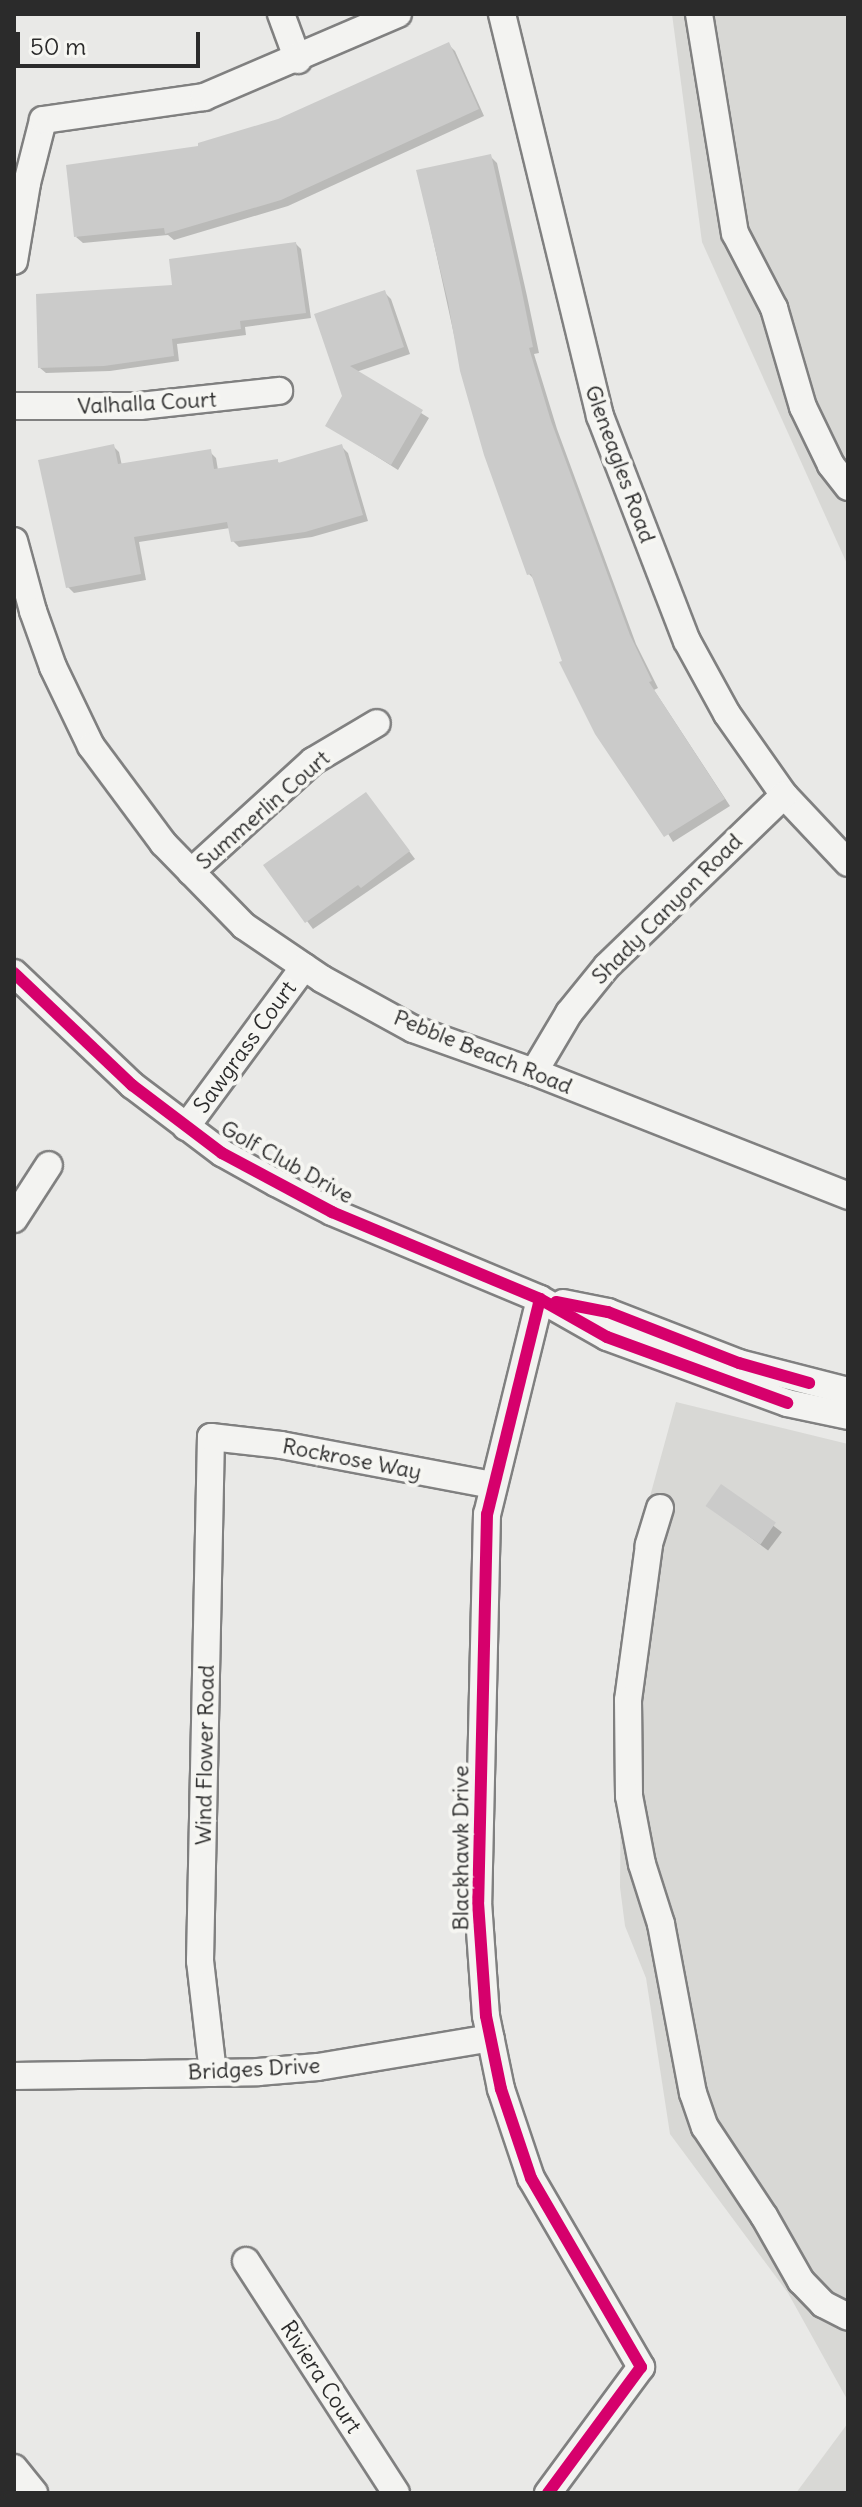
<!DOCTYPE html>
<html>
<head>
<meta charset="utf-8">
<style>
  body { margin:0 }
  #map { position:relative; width:862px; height:2507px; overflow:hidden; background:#e9e9e7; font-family:Delius,sans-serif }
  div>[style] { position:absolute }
  .green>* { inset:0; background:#d8d8d5 }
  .shadow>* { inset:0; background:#0003; transform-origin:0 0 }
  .building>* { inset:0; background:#cbcbca; transform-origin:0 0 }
  .roads { filter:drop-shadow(2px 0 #808080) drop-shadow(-2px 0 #808080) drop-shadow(0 2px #808080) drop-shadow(0 -2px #808080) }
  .minor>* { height:26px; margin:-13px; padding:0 13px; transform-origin:13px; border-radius:13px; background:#f3f3f1 }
  .cycleway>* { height:12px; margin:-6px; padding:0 6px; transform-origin:6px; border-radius:6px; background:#d6006c }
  span { translate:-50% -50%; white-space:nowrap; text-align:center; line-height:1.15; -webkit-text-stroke:8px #f6f6f2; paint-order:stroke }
  .street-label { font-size:22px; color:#2b2b2b }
  .frame { position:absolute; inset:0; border:16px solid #2b2b2b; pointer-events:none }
  .scale { position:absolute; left:16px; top:32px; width:184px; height:36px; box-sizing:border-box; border:4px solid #2b2b2b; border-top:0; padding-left:10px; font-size:24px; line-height:28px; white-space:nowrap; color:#2b2b2b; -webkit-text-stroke:6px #f6f6f2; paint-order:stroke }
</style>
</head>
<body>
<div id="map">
  <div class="green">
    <i style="clip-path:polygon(672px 14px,848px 14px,848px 566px,702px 242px)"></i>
    <i style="clip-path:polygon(676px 1402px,848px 1444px,848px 2401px,788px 2293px,670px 2134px,646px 1978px,625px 1926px,620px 1887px,622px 1662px,641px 1529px)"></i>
    <i style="clip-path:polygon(848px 2423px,848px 2493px,796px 2493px)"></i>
  </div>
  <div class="shadow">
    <i style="clip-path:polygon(449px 45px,455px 51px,484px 116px,288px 206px,174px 240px,168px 235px,83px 243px,76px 237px,201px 147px,279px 121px)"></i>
    <i style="clip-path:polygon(490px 156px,497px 163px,527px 296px,539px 353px,534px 354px,557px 429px,636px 644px,658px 688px,654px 690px,730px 806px,673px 842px,565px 662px,536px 581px,529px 574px,462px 371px,418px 171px)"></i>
    <i style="clip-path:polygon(296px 244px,301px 249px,311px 318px,245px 327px,246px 335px,177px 344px,179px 361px,110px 371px,46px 373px,40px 368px,175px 287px)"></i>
    <i style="clip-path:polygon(384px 292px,391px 299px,410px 354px,356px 372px,429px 418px,398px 470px,327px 425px,344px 396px,317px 316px)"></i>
    <i style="clip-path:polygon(113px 446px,119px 452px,122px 466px,210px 452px,216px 458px,218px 470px,277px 461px,281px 465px,342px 447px,348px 453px,368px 521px,312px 537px,239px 547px,233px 541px,230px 528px,139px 542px,146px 580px,74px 593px,68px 587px)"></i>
    <i style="clip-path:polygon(372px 802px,415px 859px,313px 929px,265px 865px)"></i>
    <i style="left:722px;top:1487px;width:75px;height:23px;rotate:37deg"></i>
  </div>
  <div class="building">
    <i style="clip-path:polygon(449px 42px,479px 109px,281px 200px,165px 234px,164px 228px,74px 237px,66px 165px,198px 146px,198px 143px,278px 119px)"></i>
    <i style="clip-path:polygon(491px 154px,521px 287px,533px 347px,529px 348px,551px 421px,630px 635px,652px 681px,649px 682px,725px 799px,664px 837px,595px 734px,559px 662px,562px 661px,531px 574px,527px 575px,484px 455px,460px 371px,448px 302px,416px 170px)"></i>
    <i style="clip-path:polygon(296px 242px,306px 313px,240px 321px,241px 329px,172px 339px,174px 356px,104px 366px,38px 368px,36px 294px,172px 285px,169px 259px)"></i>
    <i style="clip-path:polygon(385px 290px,404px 347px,350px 366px,423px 410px,391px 465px,325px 426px,342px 396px,314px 314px)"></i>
    <i style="clip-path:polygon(114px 444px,118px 464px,211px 449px,214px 469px,278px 459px,278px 463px,342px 444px,363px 515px,305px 532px,231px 542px,227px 522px,134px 537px,141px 574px,66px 588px,38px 460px)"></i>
    <i style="clip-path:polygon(366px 792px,410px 851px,361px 888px,358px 885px,305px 923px,263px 865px)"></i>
    <i style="left:721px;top:1484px;width:67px;height:27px;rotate:35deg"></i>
  </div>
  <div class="roads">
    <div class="minor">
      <i style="left:281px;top:14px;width:49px;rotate:69.7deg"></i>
      <i style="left:502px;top:14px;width:414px;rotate:76.3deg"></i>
      <i style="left:600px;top:416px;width:241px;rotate:68.9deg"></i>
      <i style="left:687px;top:641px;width:83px;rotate:61.3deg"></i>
      <i style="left:727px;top:714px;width:99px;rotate:54.9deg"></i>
      <i style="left:784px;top:795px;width:93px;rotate:46.7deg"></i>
      <i style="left:699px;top:14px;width:222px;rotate:80.7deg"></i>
      <i style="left:735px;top:233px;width:85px;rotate:62.5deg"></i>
      <i style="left:774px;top:308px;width:103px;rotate:73.7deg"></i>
      <i style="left:803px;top:407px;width:64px;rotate:64.2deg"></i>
      <i style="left:831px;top:465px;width:28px;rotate:52deg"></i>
      <i style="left:14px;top:261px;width:79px;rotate:-80.5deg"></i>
      <i style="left:27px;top:183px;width:65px;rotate:-75.7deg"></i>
      <i style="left:43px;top:120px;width:163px;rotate:-8.1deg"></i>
      <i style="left:204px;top:97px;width:211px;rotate:-23.2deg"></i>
      <i style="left:14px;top:406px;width:126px"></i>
      <i style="left:140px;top:406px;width:140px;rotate:-6.2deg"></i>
      <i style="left:14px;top:541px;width:73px;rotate:74.8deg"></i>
      <i style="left:33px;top:611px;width:59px;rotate:70.3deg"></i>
      <i style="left:53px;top:667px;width:88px;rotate:64.3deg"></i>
      <i style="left:91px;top:746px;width:121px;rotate:53.4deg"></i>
      <i style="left:163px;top:843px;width:116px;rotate:45.7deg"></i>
      <i style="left:244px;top:926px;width:94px;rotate:34.2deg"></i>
      <i style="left:322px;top:979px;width:104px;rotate:28.8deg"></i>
      <i style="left:413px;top:1029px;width:128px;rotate:19.6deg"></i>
      <i style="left:534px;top:1072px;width:338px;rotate:21.5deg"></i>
      <i style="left:191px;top:872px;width:165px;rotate:-42.3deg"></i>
      <i style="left:313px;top:761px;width:74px;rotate:-30.7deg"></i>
      <i style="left:14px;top:973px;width:163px;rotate:43.5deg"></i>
      <i style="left:132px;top:1085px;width:113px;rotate:37.1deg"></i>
      <i style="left:222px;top:1153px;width:62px;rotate:29.1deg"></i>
      <i style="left:276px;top:1183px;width:63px;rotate:27.4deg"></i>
      <i style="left:332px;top:1212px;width:225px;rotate:22.7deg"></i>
      <i style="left:540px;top:1299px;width:77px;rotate:29.6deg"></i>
      <i style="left:607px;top:1337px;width:192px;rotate:20.1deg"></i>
      <i style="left:787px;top:1403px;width:62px;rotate:12deg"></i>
      <i style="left:534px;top:1072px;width:69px;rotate:-59.3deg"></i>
      <i style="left:569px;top:1013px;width:60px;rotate:-51deg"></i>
      <i style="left:607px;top:966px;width:246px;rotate:-44deg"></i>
      <i style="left:186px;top:1127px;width:199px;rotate:-53.6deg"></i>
      <i style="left:14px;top:1219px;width:64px;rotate:-57.1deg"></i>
      <i style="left:540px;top:1299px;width:221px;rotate:103.8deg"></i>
      <i style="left:487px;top:1514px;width:388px;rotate:91.3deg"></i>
      <i style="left:478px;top:1902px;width:114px;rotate:86deg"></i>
      <i style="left:486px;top:2016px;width:75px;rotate:78.4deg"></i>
      <i style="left:501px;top:2089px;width:94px;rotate:71.4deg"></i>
      <i style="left:531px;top:2178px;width:219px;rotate:59.8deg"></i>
      <i style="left:641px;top:2367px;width:157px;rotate:126.4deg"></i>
      <i style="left:563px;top:1303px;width:46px;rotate:11.3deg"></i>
      <i style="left:608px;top:1312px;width:141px;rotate:21.3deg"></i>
      <i style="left:739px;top:1363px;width:113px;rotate:14.4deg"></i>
      <i style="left:660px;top:1508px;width:39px;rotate:107deg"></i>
      <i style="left:649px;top:1545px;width:156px;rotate:97.7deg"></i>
      <i style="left:628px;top:1700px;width:96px;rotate:89.4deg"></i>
      <i style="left:629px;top:1796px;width:69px;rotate:79.2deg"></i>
      <i style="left:642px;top:1864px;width:63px;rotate:72.4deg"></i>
      <i style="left:661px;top:1924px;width:172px;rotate:79.3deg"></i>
      <i style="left:693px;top:2093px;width:36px;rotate:71deg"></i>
      <i style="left:705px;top:2127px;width:107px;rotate:56.5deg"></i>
      <i style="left:764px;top:2216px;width:75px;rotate:60.4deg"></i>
      <i style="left:801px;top:2281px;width:32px;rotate:46deg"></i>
      <i style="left:823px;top:2304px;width:28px;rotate:27deg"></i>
      <i style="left:213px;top:2073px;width:113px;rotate:-96.6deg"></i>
      <i style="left:200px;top:1961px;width:524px;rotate:-88.8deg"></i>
      <i style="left:211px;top:1437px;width:70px;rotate:6.5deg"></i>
      <i style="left:281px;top:1445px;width:215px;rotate:10.7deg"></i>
      <i style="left:14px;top:2076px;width:244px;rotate:-0.9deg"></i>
      <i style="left:258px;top:2072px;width:60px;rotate:-4.8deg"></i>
      <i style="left:318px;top:2067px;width:175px;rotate:-9.5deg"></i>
      <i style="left:246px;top:2261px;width:276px;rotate:57.1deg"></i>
      <i style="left:14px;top:2468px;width:32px;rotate:51deg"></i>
    </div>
  </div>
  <div class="cycleway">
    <i style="left:14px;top:973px;width:163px;rotate:43.5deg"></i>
    <i style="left:132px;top:1085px;width:113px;rotate:37.1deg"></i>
    <i style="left:222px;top:1153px;width:125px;rotate:28.2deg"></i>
    <i style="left:332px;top:1212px;width:225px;rotate:22.7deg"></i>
    <i style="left:540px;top:1299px;width:77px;rotate:29.6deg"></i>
    <i style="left:607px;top:1337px;width:192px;rotate:20.1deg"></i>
    <i style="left:540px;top:1299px;width:221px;rotate:103.8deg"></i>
    <i style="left:487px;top:1514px;width:388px;rotate:91.3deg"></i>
    <i style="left:478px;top:1902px;width:114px;rotate:86deg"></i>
    <i style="left:486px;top:2016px;width:75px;rotate:78.4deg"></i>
    <i style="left:501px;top:2089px;width:94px;rotate:71.4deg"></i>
    <i style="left:531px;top:2178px;width:219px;rotate:59.8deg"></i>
    <i style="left:641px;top:2367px;width:157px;rotate:126.4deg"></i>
    <i style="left:556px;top:1302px;width:53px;rotate:10.9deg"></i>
    <i style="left:608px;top:1312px;width:141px;rotate:21.3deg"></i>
    <i style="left:739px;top:1363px;width:73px;rotate:15.9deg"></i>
  </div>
  <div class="street-label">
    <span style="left:147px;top:403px;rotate:-3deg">Valhalla Court</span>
    <span style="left:620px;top:464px;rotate:70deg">Gleneagles Road</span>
    <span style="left:263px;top:810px;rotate:-41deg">Summerlin Court</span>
    <span style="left:667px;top:909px;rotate:-45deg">Shady Canyon Road</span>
    <span style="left:245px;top:1047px;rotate:-54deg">Sawgrass Court</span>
    <span style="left:483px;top:1052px;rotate:22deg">Pebble Beach Road</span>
    <span style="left:287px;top:1162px;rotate:29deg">Golf Club Drive</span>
    <span style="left:352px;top:1459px;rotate:11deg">Rockrose Way</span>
    <span style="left:205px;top:1755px;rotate:-89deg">Wind Flower Road</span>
    <span style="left:461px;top:1848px;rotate:-90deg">Blackhawk Drive</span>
    <span style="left:254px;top:2069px;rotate:-3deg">Bridges Drive</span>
    <span style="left:321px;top:2377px;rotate:57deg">Riviera Court</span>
  </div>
  <div class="frame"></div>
  <div class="scale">50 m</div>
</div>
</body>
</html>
